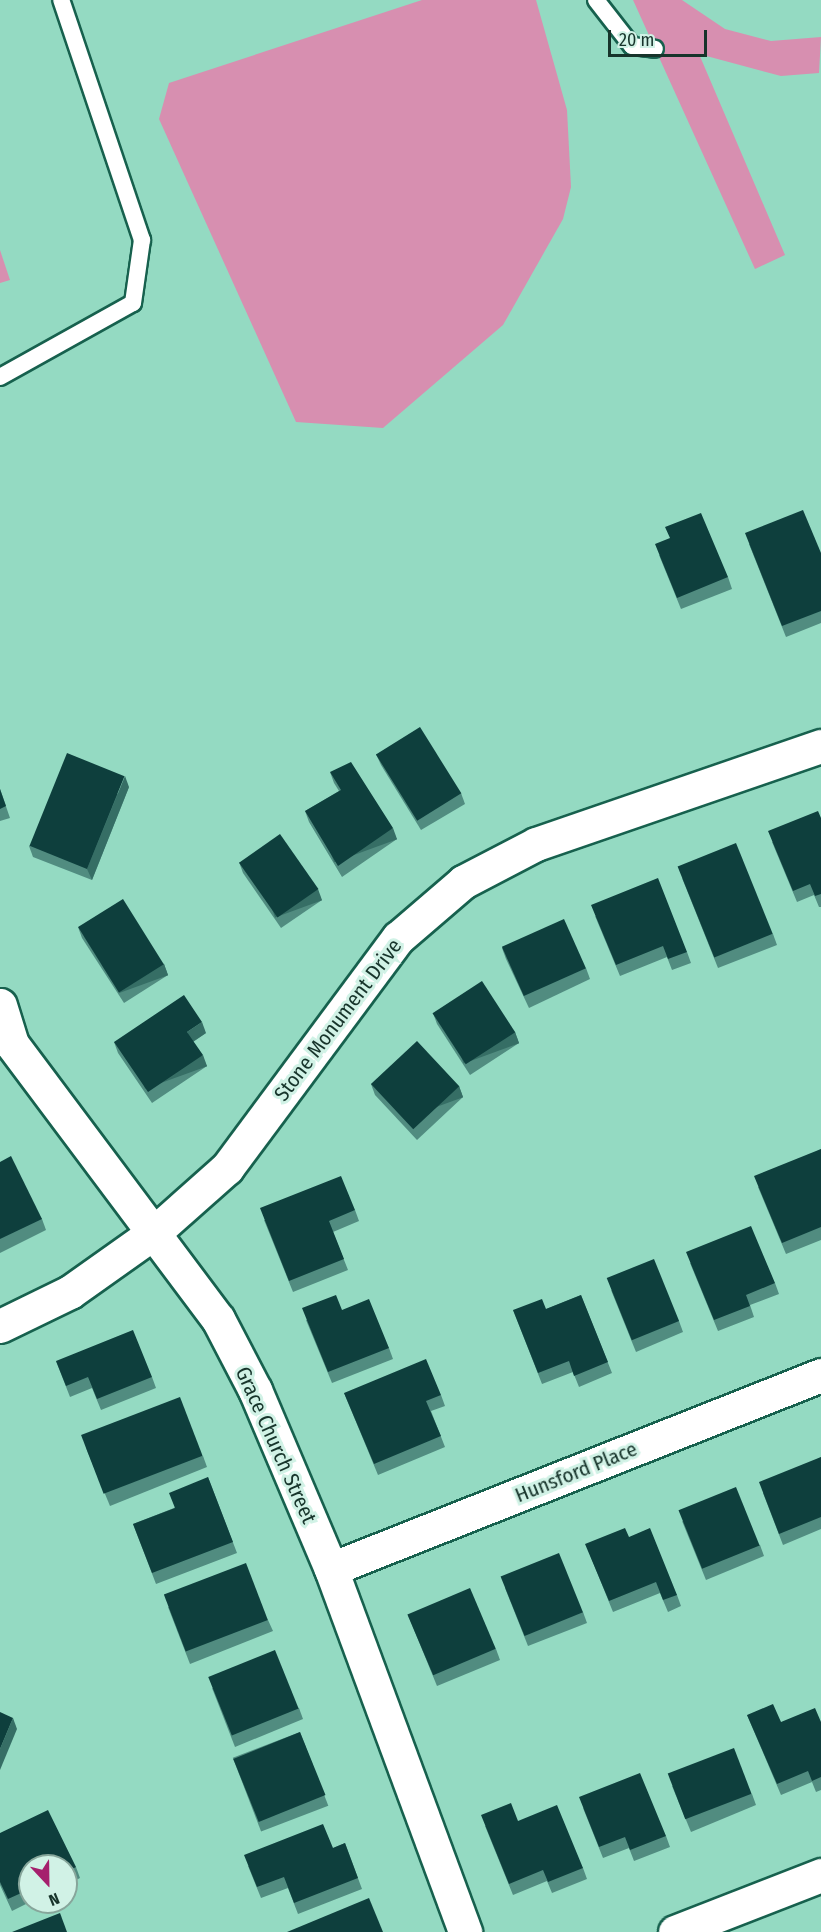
<!DOCTYPE html>
<html>
<head>
<meta charset="utf-8">
<style>
  body { margin:0 }
  #map { position:relative; width:821px; height:1932px; overflow:hidden; background:#94dac2; font-family:"Fira Sans Condensed",sans-serif }
  div>[style] { position:absolute }
  .green>* { inset:0; background:#d78fb0 }
  .roads { filter:drop-shadow(2px 0 #17614e) drop-shadow(-2px 0 #17614e) drop-shadow(0 2px #17614e) drop-shadow(0 -2px #17614e) }
  .service>* { height:16px; margin:-8px; padding:0 8px; transform-origin:8px; border-radius:8px; background:#fff }
  .minor>* { height:33px; margin:-16.5px; padding:0 16.5px; transform-origin:16.5px; border-radius:16.5px; background:#fff }
  .wall>* { inset:0; background:#518c80; transform-origin:0 0 }
  .shaded-wall>* { inset:0; background:#366e65; transform-origin:0 0 }
  .building>* { inset:0; background:#0e3f3d; transform-origin:0 0 }
  span { translate:-50% -50%; white-space:nowrap; text-align:center; line-height:1.15; -webkit-text-stroke:6px #d1f2e6; paint-order:stroke }
  .street-label { font-size:21px; color:#17342b }
  .north { position:absolute; left:18px; top:1854px; width:60px; height:60px; box-sizing:border-box; background:#d1f2e6; border:2px solid #87a69b; border-radius:50%; rotate:158deg; font-size:16px; font-weight:700; line-height:24px; text-align:center; color:#17342b }
  .north::after { content:''; display:block; margin:auto; width:21px; height:27px; background:#a5206d; clip-path:polygon(50% 0,100% 100%,50% 72%,0 100%) }
  .scale { position:absolute; left:608px; top:30px; width:99px; height:27px; box-sizing:border-box; border:3px solid #17342b; border-top:0; padding-left:8px; font-size:18px; line-height:21px; white-space:nowrap; color:#17342b; -webkit-text-stroke:4px #d1f2e6; paint-order:stroke }
</style>
</head>
<body>
<div id="map">
  <div class="green">
    <i style="clip-path:polygon(422px 0,536px 0,567px 110px,571px 187px,563px 219px,503px 325px,383px 428px,296px 422px,159px 119px,169px 83px)"></i>
    <i style="clip-path:polygon(633px 0,682px 0,725px 29px,771px 41px,821px 37px,819px 73px,781px 76px,699px 54px,785px 255px,755px 269px)"></i>
    <i style="clip-path:polygon(0 250px,10px 280px,0 283px)"></i>
  </div>
  <div class="roads">
    <div class="service">
      <i style="left:596px;top:0;width:58px;rotate:52deg"></i>
      <i style="left:632px;top:46px;width:23px;rotate:7deg"></i>
      <i style="left:0;top:377px;width:152px;rotate:-29.1deg"></i>
      <i style="left:133px;top:303px;width:64px;rotate:-81.9deg"></i>
      <i style="left:142px;top:240px;width:253px;rotate:-108.6deg"></i>
    </div>
    <div class="minor">
      <i style="left:0;top:1005px;width:41px;rotate:72.9deg"></i>
      <i style="left:12px;top:1044px;width:344px;rotate:53.2deg"></i>
      <i style="left:218px;top:1319px;width:80px;rotate:62.5deg"></i>
      <i style="left:255px;top:1390px;width:194px;rotate:67deg"></i>
      <i style="left:331px;top:1569px;width:387px;rotate:69.7deg"></i>
      <i style="left:0;top:1326px;width:78px;rotate:-25.9deg"></i>
      <i style="left:70px;top:1292px;width:105px;rotate:-35.3deg"></i>
      <i style="left:156px;top:1231px;width:95px;rotate:-41.6deg"></i>
      <i style="left:227px;top:1168px;width:287px;rotate:-53.4deg"></i>
      <i style="left:398px;top:938px;width:86px;rotate:-40.7deg"></i>
      <i style="left:463px;top:882px;width:82px;rotate:-27.5deg"></i>
      <i style="left:536px;top:844px;width:301px;rotate:-19deg"></i>
      <i style="left:331px;top:1569px;width:527px;rotate:-21.6deg"></i>
      <i style="left:675px;top:1932px;width:157px;rotate:-21.3deg"></i>
    </div>
  </div>
  <div class="wall">
    <i style="clip-path:polygon(749px 544px,821px 553px,821px 623px,786px 637px)"></i>
    <i style="clip-path:polygon(659px 555px,728px 577px,732px 589px,681px 609px)"></i>
    <i style="clip-path:polygon(376px 754px,461px 793px,465px 804px,421px 830px,381px 765px)"></i>
    <i style="clip-path:polygon(330px 772px,397px 839px,342px 877px,309px 822px,305px 811px,339px 791px,334px 783px)"></i>
    <i style="clip-path:polygon(129px 787px,92px 880px,33px 857px,29px 846px)"></i>
    <i style="clip-path:polygon(0 789px,10px 818px,0 821px)"></i>
    <i style="clip-path:polygon(821px 818px,821px 907px,819px 907px,814px 895px,797px 902px,772px 842px)"></i>
    <i style="clip-path:polygon(239px 862px,322px 900px,281px 928px,243px 873px)"></i>
    <i style="clip-path:polygon(682px 878px,773px 934px,777px 945px,718px 968px)"></i>
    <i style="clip-path:polygon(595px 916px,687px 952px,691px 963px,672px 970px,667px 957px,620px 976px)"></i>
    <i style="clip-path:polygon(78px 927px,164px 964px,168px 975px,124px 1003px,82px 938px)"></i>
    <i style="clip-path:polygon(502px 948px,586px 968px,590px 979px,529px 1008px,506px 959px)"></i>
    <i style="clip-path:polygon(433px 1013px,515px 1032px,519px 1043px,470px 1075px,437px 1024px)"></i>
    <i style="clip-path:polygon(206px 1033px,193px 1042px,207px 1066px,152px 1103px,118px 1053px,114px 1042px)"></i>
    <i style="clip-path:polygon(371px 1084px,459px 1086px,463px 1097px,417px 1140px,375px 1095px)"></i>
    <i style="clip-path:polygon(821px 1149px,821px 1240px,786px 1254px,758px 1187px)"></i>
    <i style="clip-path:polygon(0 1162px,42px 1219px,46px 1230px,0 1253px)"></i>
    <i style="clip-path:polygon(355px 1210px,359px 1221px,333px 1232px,348px 1270px,293px 1292px,264px 1220px)"></i>
    <i style="clip-path:polygon(690px 1263px,775px 1283px,779px 1294px,750px 1305px,754px 1317px,718px 1331px)"></i>
    <i style="clip-path:polygon(611px 1290px,679px 1321px,683px 1332px,636px 1352px)"></i>
    <i style="clip-path:polygon(581px 1295px,612px 1373px,579px 1387px,573px 1372px,542px 1384px,513px 1310px,546px 1309px)"></i>
    <i style="clip-path:polygon(342px 1310px,389px 1348px,393px 1359px,332px 1383px,306px 1320px)"></i>
    <i style="clip-path:polygon(56px 1361px,152px 1377px,156px 1388px,101px 1410px,92px 1388px,70px 1397px)"></i>
    <i style="clip-path:polygon(344px 1393px,441px 1395px,445px 1406px,431px 1411px,445px 1447px,378px 1475px)"></i>
    <i style="clip-path:polygon(86px 1448px,203px 1456px,207px 1467px,110px 1506px)"></i>
    <i style="clip-path:polygon(821px 1457px,821px 1529px,783px 1545px,763px 1493px)"></i>
    <i style="clip-path:polygon(208px 1477px,237px 1553px,156px 1584px,133px 1524px,174px 1508px)"></i>
    <i style="clip-path:polygon(682px 1521px,760px 1545px,764px 1556px,706px 1580px)"></i>
    <i style="clip-path:polygon(629px 1537px,677px 1595px,681px 1606px,668px 1612px,660px 1593px,613px 1612px,590px 1555px)"></i>
    <i style="clip-path:polygon(505px 1588px,583px 1612px,587px 1623px,528px 1646px)"></i>
    <i style="clip-path:polygon(168px 1607px,268px 1620px,273px 1631px,190px 1664px)"></i>
    <i style="clip-path:polygon(408px 1615px,496px 1649px,500px 1660px,437px 1686px)"></i>
    <i style="clip-path:polygon(212px 1688px,299px 1708px,303px 1719px,235px 1747px)"></i>
    <i style="clip-path:polygon(747px 1715px,781px 1722px,821px 1722px,821px 1790px,816px 1792px,812px 1782px,781px 1795px)"></i>
    <i style="left:300px;top:1732px;width:79px;height:72px;rotate:69deg"></i>
    <i style="clip-path:polygon(672px 1786px,752px 1794px,756px 1805px,691px 1832px)"></i>
    <i style="clip-path:polygon(583px 1808px,666px 1836px,670px 1847px,634px 1861px,629px 1848px,603px 1858px)"></i>
    <i style="clip-path:polygon(518px 1821px,583px 1868px,587px 1879px,552px 1893px,547px 1881px,513px 1895px,485px 1826px)"></i>
    <i style="clip-path:polygon(0 1833px,76px 1867px,80px 1878px,66px 1885px,66px 1866px,30px 1866px,30px 1902px,12px 1911px,0 1885px)"></i>
    <i style="clip-path:polygon(345px 1843px,362px 1889px,298px 1914px,288px 1888px,261px 1898px,248px 1866px,333px 1848px)"></i>
  </div>
  <div class="shaded-wall">
    <i style="clip-path:polygon(125px 776px,129px 787px,92px 880px,87px 869px)"></i>
    <i style="left:393px;top:828px;width:12px;height:67px;rotate:70deg"></i>
    <i style="left:318px;top:889px;width:12px;height:50px;rotate:70deg"></i>
    <i style="left:164px;top:964px;width:12px;height:52px;rotate:70deg"></i>
    <i style="clip-path:polygon(202px 1022px,206px 1033px,191px 1043px,187px 1032px)"></i>
    <i style="left:515px;top:1032px;width:12px;height:59px;rotate:70deg"></i>
    <i style="left:203px;top:1055px;width:12px;height:66px;rotate:70deg"></i>
    <i style="left:459px;top:1086px;width:12px;height:63px;rotate:70deg"></i>
    <i style="clip-path:polygon(13px 1718px,17px 1729px,0 1770px,0 1749px)"></i>
  </div>
  <div class="building">
    <i style="clip-path:polygon(803px 510px,821px 553px,821px 611px,782px 626px,745px 533px)"></i>
    <i style="clip-path:polygon(701px 513px,728px 577px,677px 598px,655px 544px,670px 538px,665px 527px)"></i>
    <i style="left:420px;top:727px;width:78px;height:52px;rotate:58deg"></i>
    <i style="left:67px;top:753px;width:62px;height:100px;rotate:22deg"></i>
    <i style="clip-path:polygon(351px 762px,393px 828px,338px 866px,305px 811px,341px 790px,330px 772px)"></i>
    <i style="clip-path:polygon(0 789px,6px 806px,0 809px)"></i>
    <i style="clip-path:polygon(818px 811px,821px 818px,821px 894px,815px 896px,810px 884px,793px 891px,768px 831px)"></i>
    <i style="left:280px;top:834px;width:67px;height:50px;rotate:55deg"></i>
    <i style="left:736px;top:843px;width:98px;height:63px;rotate:68deg"></i>
    <i style="clip-path:polygon(658px 878px,687px 952px,668px 959px,663px 946px,616px 965px,591px 905px)"></i>
    <i style="left:123px;top:899px;width:77px;height:53px;rotate:58deg"></i>
    <i style="left:564px;top:919px;width:54px;height:68px;rotate:66deg"></i>
    <i style="left:482px;top:981px;width:61px;height:59px;rotate:57deg"></i>
    <i style="clip-path:polygon(184px 995px,202px 1022px,187px 1032px,203px 1055px,148px 1092px,114px 1042px)"></i>
    <i style="left:417px;top:1041px;width:62px;height:63px;rotate:47deg"></i>
    <i style="clip-path:polygon(821px 1149px,821px 1227px,782px 1243px,754px 1176px)"></i>
    <i style="clip-path:polygon(11px 1156px,42px 1219px,0 1239px,0 1162px)"></i>
    <i style="clip-path:polygon(341px 1176px,355px 1210px,329px 1221px,344px 1259px,289px 1281px,260px 1208px)"></i>
    <i style="clip-path:polygon(751px 1226px,775px 1283px,746px 1295px,750px 1306px,714px 1320px,686px 1252px)"></i>
    <i style="left:654px;top:1259px;width:67px;height:51px;rotate:68deg"></i>
    <i style="clip-path:polygon(336px 1295px,342px 1310px,369px 1299px,389px 1348px,328px 1372px,302px 1308px)"></i>
    <i style="clip-path:polygon(581px 1295px,608px 1362px,574px 1376px,569px 1361px,538px 1373px,513px 1310px,542px 1299px,546px 1309px)"></i>
    <i style="clip-path:polygon(133px 1330px,152px 1377px,97px 1399px,88px 1377px,66px 1386px,56px 1361px)"></i>
    <i style="clip-path:polygon(426px 1359px,441px 1395px,426px 1401px,441px 1436px,374px 1464px,344px 1393px)"></i>
    <i style="left:180px;top:1397px;width:63px;height:106px;rotate:69deg"></i>
    <i style="clip-path:polygon(821px 1457px,821px 1517px,779px 1534px,759px 1482px)"></i>
    <i style="clip-path:polygon(208px 1477px,233px 1542px,152px 1573px,133px 1524px,175px 1508px,169px 1493px)"></i>
    <i style="left:736px;top:1487px;width:63px;height:62px;rotate:68deg"></i>
    <i style="clip-path:polygon(625px 1528px,629px 1537px,650px 1528px,677px 1595px,663px 1600px,656px 1582px,609px 1601px,585px 1544px)"></i>
    <i style="left:559px;top:1553px;width:64px;height:63px;rotate:68deg"></i>
    <i style="left:246px;top:1563px;width:61px;height:88px;rotate:69deg"></i>
    <i style="left:470px;top:1588px;width:66px;height:68px;rotate:67deg"></i>
    <i style="left:275px;top:1650px;width:63px;height:72px;rotate:68deg"></i>
    <i style="clip-path:polygon(773px 1704px,781px 1722px,815px 1708px,821px 1722px,821px 1777px,812px 1781px,808px 1771px,777px 1784px,747px 1715px)"></i>
    <i style="clip-path:polygon(0 1712px,13px 1718px,0 1749px)"></i>
    <i style="left:300px;top:1732px;width:68px;height:72px;rotate:68deg"></i>
    <i style="left:734px;top:1748px;width:49px;height:71px;rotate:69deg"></i>
    <i style="clip-path:polygon(640px 1773px,666px 1836px,630px 1850px,625px 1837px,599px 1847px,579px 1797px)"></i>
    <i style="clip-path:polygon(511px 1803px,518px 1821px,557px 1805px,583px 1868px,548px 1882px,543px 1870px,509px 1884px,481px 1815px)"></i>
    <i style="clip-path:polygon(48px 1810px,76px 1867px,66px 1872px,66px 1866px,30px 1866px,30px 1889px,8px 1899px,0 1882px,0 1833px)"></i>
    <i style="clip-path:polygon(323px 1824px,333px 1848px,345px 1843px,358px 1878px,294px 1903px,284px 1877px,257px 1887px,244px 1855px)"></i>
    <i style="clip-path:polygon(369px 1898px,383px 1932px,287px 1932px)"></i>
    <i style="clip-path:polygon(60px 1913px,67px 1932px,12px 1932px)"></i>
  </div>
  <div class="street-label">
    <span style="left:338px;top:1020px;rotate:-53deg">Stone Monument Drive</span>
    <span style="left:276px;top:1445px;rotate:66deg">Grace Church Street</span>
    <span style="left:576px;top:1472px;rotate:-22deg">Hunsford Place</span>
  </div>
  <div class="north">N</div>
  <div class="scale">20 m</div>
</div>
</body>
</html>
